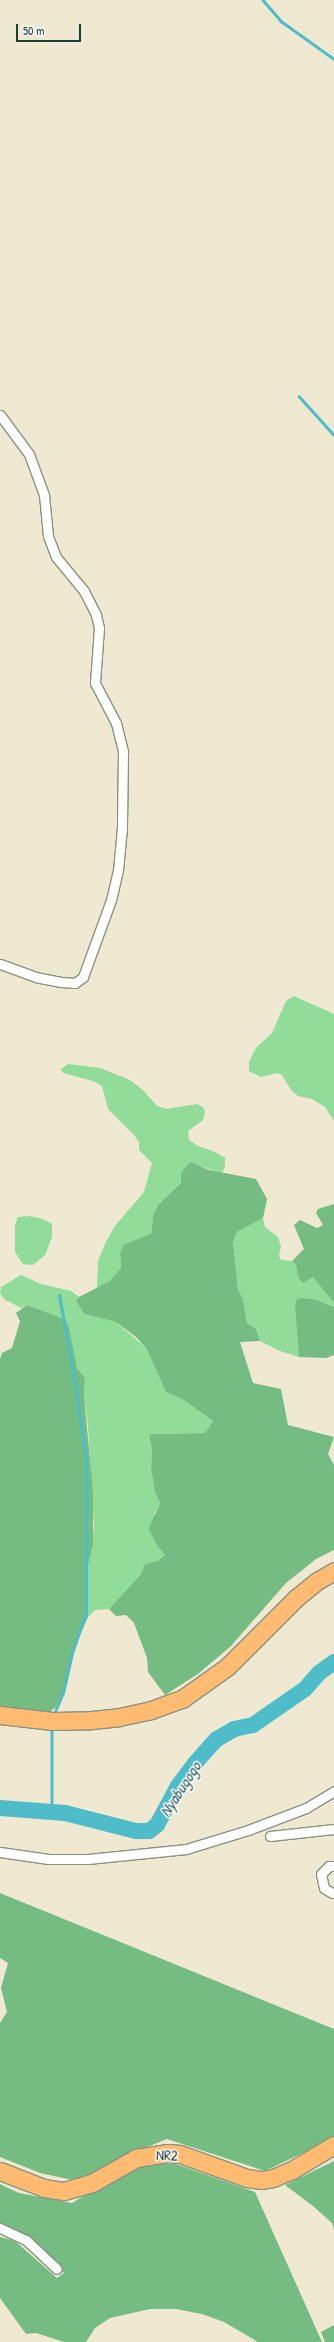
<!DOCTYPE html>
<html>
<head>
<meta charset="utf-8">
<style>
  body { margin:0 }
  #map { position:relative; width:334px; height:2342px; overflow:hidden; background:#f0e9d1; font-family:"Patrick Hand",sans-serif }
  div>[style] { position:absolute }
  .green>* { inset:0; background:#91dc99 }
  .forest>* { inset:0; background:#74bc81 }
  .stream>* { height:2.5px; margin:-1.25px; padding:0 1.25px; transform-origin:1.25px; border-radius:1.25px; background:#4fbcc9 }
  .river>* { height:16px; margin:-8px; padding:0 8px; transform-origin:8px; border-radius:8px; background:#4fbcc9 }
  .roads { filter:drop-shadow(1px 0 #889382) drop-shadow(-1px 0 #889382) drop-shadow(0 1px #889382) drop-shadow(0 -1px #889382) }
  .street>* { height:9px; margin:-4.5px; padding:0 4.5px; transform-origin:4.5px; border-radius:4.5px; background:#fff }
  .highway>* { height:17px; margin:-8.5px; padding:0 8.5px; transform-origin:8.5px; border-radius:8.5px; background:#ffbb71 }
  span { translate:-50% -50%; white-space:nowrap; text-align:center; line-height:1.15; -webkit-text-stroke:3px #fff; paint-order:stroke }
  .street-label { font-size:15px; color:#1f3d34 }
  .water-label { font-size:16px; color:#2d6361; font-style:italic }
  .scale { position:absolute; left:16px; top:24px; width:65px; height:18px; box-sizing:border-box; border:2px solid #1f3d34; border-top:0; padding-left:5px; font-size:12px; line-height:14px; white-space:nowrap; color:#1f3d34; -webkit-text-stroke:3px #fff; paint-order:stroke }
</style>
</head>
<body>
<div id="map">
  <div class="green">
    <i style="clip-path:polygon(294px 996px,334px 1014px,334px 1121px,325px 1107px,312px 1099px,298px 1096px,291px 1090px,282px 1075px,277px 1073px,261px 1077px,249px 1071px,249px 1062px,256px 1048px,272px 1033px,286px 1001px)"></i>
    <i style="clip-path:polygon(68px 1064px,100px 1068px,130px 1080px,143px 1090px,157px 1106px,166px 1109px,197px 1104px,203px 1107px,205px 1112px,203px 1120px,188px 1131px,189px 1140px,198px 1146px,215px 1152px,225px 1158px,225px 1166px,222px 1173px,189px 1163px,181px 1183px,158px 1205px,153px 1216px,151px 1234px,120px 1254px,121px 1268px,110px 1282px,97px 1288px,98px 1261px,105px 1244px,115px 1226px,144px 1192px,152px 1163px,139px 1150px,139px 1142px,134px 1135px,108px 1109px,102px 1086px,93px 1081px,63px 1073px,61px 1069px)"></i>
    <i style="clip-path:polygon(29px 1216px,43px 1219px,52px 1224px,52px 1237px,45px 1255px,33px 1265px,23px 1264px,15px 1252px,15px 1225px,18px 1217px)"></i>
    <i style="clip-path:polygon(263px 1218px,265px 1227px,278px 1237px,281px 1247px,279px 1256px,281px 1260px,292px 1261px,296px 1265px,298px 1277px,313px 1276px,334px 1303px,334px 1307px,327px 1304px,295px 1308px,299px 1357px,280px 1351px,260px 1341px,256px 1329px,247px 1323px,243px 1299px,238px 1289px,233px 1242px,237px 1232px)"></i>
    <i style="clip-path:polygon(21px 1275px,41px 1284px,71px 1291px,79px 1297px,76px 1301px,84px 1314px,116px 1322px,146px 1348px,166px 1392px,182px 1399px,213px 1421px,205px 1433px,149px 1434px,152px 1450px,151px 1468px,155px 1493px,160px 1503px,154px 1514px,158px 1547px,165px 1555px,158px 1561px,145px 1565px,141px 1574px,109px 1609px,95px 1610px,88px 1617px,87px 1569px,94px 1528px,88px 1426px,84px 1395px,85px 1378px,77px 1368px,65px 1319px,27px 1305px,21px 1308px,4px 1299px,0 1293px,1px 1287px)"></i>
  </div>
  <div class="forest">
    <i style="clip-path:polygon(190px 1162px,209px 1170px,256px 1179px,267px 1199px,263px 1218px,237px 1232px,233px 1242px,238px 1289px,243px 1299px,247px 1323px,256px 1329px,260px 1341px,240px 1342px,253px 1383px,281px 1389px,288px 1425px,334px 1437px,328px 1454px,334px 1465px,334px 1550px,316px 1559px,286px 1583px,231px 1646px,198px 1674px,165px 1695px,148px 1672px,147px 1658px,134px 1623px,126px 1615px,116px 1616px,109px 1609px,141px 1574px,145px 1564px,158px 1561px,165px 1555px,158px 1547px,149px 1530px,151px 1523px,160px 1503px,155px 1493px,151px 1468px,152px 1450px,149px 1434px,205px 1433px,213px 1421px,182px 1399px,166px 1392px,146px 1348px,136px 1337px,116px 1322px,84px 1314px,76px 1301px,79px 1297px,110px 1281px,121px 1268px,120px 1254px,123px 1245px,151px 1234px,153px 1216px,158px 1205px,181px 1183px,181px 1173px)"></i>
    <i style="clip-path:polygon(334px 1204px,334px 1303px,313px 1277px,303px 1283px,298px 1277px,296px 1265px,292px 1261px,304px 1249px,294px 1225px,300px 1220px,317px 1228px,323px 1225px,316px 1213px,318px 1209px)"></i>
    <i style="clip-path:polygon(302px 1298px,316px 1300px,334px 1307px,334px 1355px,326px 1358px,299px 1357px,295px 1308px,297px 1299px)"></i>
    <i style="clip-path:polygon(27px 1305px,65px 1319px,69px 1328px,77px 1368px,85px 1378px,84px 1395px,93px 1492px,93px 1544px,87px 1569px,88px 1617px,72px 1653px,63px 1693px,56px 1707px,48px 1713px,0 1708px,0 1359px,2px 1353px,12px 1348px,20px 1321px,16px 1313px)"></i>
    <i style="clip-path:polygon(0 1893px,334px 2029px,334px 2138px,265px 2171px,167px 2139px,130px 2154px,77px 2181px,40px 2173px,0 2157px,0 2023px,7px 2012px,1px 1988px,8px 1963px,0 1958px)"></i>
    <i style="clip-path:polygon(334px 2161px,334px 2229px,332px 2223px,313px 2206px,285px 2185px)"></i>
    <i style="clip-path:polygon(145px 2164px,176px 2164px,255px 2192px,322px 2342px,258px 2342px,224px 2322px,202px 2314px,176px 2309px,150px 2309px,110px 2318px,95px 2328px,86px 2342px,64px 2342px,36px 2333px,26px 2334px,0 2298px,0 2237px,15px 2241px,57px 2278px,64px 2273px,44px 2253px,0 2225px,0 2184px,19px 2193px,72px 2203px,100px 2186px,119px 2167px)"></i>
    <i style="clip-path:polygon(334px 2325px,334px 2342px,325px 2342px,321px 2332px)"></i>
  </div>
  <div class="stream">
    <i style="left:263px;top:0;width:28px;rotate:49deg"></i>
    <i style="left:281px;top:21px;width:65px;rotate:35.6deg"></i>
    <i style="left:299px;top:396px;width:52px;rotate:48.1deg"></i>
    <i style="left:54px;top:1714px;width:23px;rotate:-67deg"></i>
    <i style="left:63px;top:1693px;width:41px;rotate:-77.3deg"></i>
    <i style="left:72px;top:1653px;width:42px;rotate:-70.7deg"></i>
    <i style="left:86px;top:1613px;width:153px;rotate:-90deg"></i>
    <i style="left:86px;top:1460px;width:78px;rotate:-98.1deg"></i>
    <i style="left:75px;top:1383px;width:89px;rotate:-100.3deg"></i>
    <i style="left:52px;top:1730px;width:82px;rotate:90deg"></i>
  </div>
  <div class="river">
    <i style="left:0;top:1808px;width:65px;rotate:4.4deg"></i>
    <i style="left:65px;top:1813px;width:73px;rotate:14.2deg"></i>
    <i style="left:136px;top:1831px;width:13px"></i>
    <i style="left:149px;top:1831px;width:10px;rotate:-37deg"></i>
    <i style="left:157px;top:1825px;width:44px;rotate:-61.7deg"></i>
    <i style="left:178px;top:1786px;width:30px;rotate:-53deg"></i>
    <i style="left:196px;top:1762px;width:31px;rotate:-48deg"></i>
    <i style="left:217px;top:1739px;width:20px;rotate:-30deg"></i>
    <i style="left:234px;top:1729px;width:19px;rotate:-12deg"></i>
    <i style="left:253px;top:1725px;width:63px;rotate:-34.7deg"></i>
    <i style="left:305px;top:1689px;width:21px;rotate:-49deg"></i>
    <i style="left:319px;top:1673px;width:19px;rotate:-36deg"></i>
  </div>
  <div class="roads">
    <div class="street">
      <i style="left:0;top:415px;width:49px;rotate:53.4deg"></i>
      <i style="left:29px;top:454px;width:44px;rotate:69.9deg"></i>
      <i style="left:44px;top:495px;width:41px;rotate:84.4deg"></i>
      <i style="left:48px;top:536px;width:22px;rotate:69deg"></i>
      <i style="left:56px;top:557px;width:44px;rotate:50.5deg"></i>
      <i style="left:84px;top:591px;width:27px;rotate:63deg"></i>
      <i style="left:96px;top:615px;width:13px;rotate:77deg"></i>
      <i style="left:99px;top:628px;width:55px;rotate:94.2deg"></i>
      <i style="left:95px;top:683px;width:45px;rotate:62.3deg"></i>
      <i style="left:116px;top:723px;width:30px;rotate:76deg"></i>
      <i style="left:123px;top:752px;width:76px;rotate:90.8deg"></i>
      <i style="left:122px;top:828px;width:42px;rotate:95.4deg"></i>
      <i style="left:118px;top:870px;width:31px;rotate:103deg"></i>
      <i style="left:111px;top:900px;width:82px;rotate:110deg"></i>
      <i style="left:83px;top:977px;width:10px;rotate:143deg"></i>
      <i style="left:75px;top:983px;width:14px;rotate:-176deg"></i>
      <i style="left:61px;top:982px;width:25px;rotate:-169deg"></i>
      <i style="left:36px;top:977px;width:38px;rotate:-160deg"></i>
      <i style="left:270px;top:1836px;width:64px;rotate:-6.2deg"></i>
      <i style="left:0;top:1852px;width:49px;rotate:8.3deg"></i>
      <i style="left:48px;top:1859px;width:40px"></i>
      <i style="left:88px;top:1859px;width:99px;rotate:-5.8deg"></i>
      <i style="left:186px;top:1849px;width:65px;rotate:-17deg"></i>
      <i style="left:248px;top:1830px;width:62px;rotate:-20.8deg"></i>
      <i style="left:306px;top:1808px;width:33px;rotate:-31deg"></i>
      <i style="left:332px;top:1893px;width:9px;rotate:-148deg"></i>
      <i style="left:324px;top:1888px;width:14px;rotate:-102deg"></i>
      <i style="left:321px;top:1874px;width:11px;rotate:-45deg"></i>
      <i style="left:329px;top:1866px;width:5px"></i>
      <i style="left:0;top:2228px;width:29px;rotate:25deg"></i>
      <i style="left:26px;top:2240px;width:42px;rotate:43.1deg"></i>
    </div>
    <div class="highway">
      <i style="left:0;top:1715px;width:53px;rotate:6.5deg"></i>
      <i style="left:53px;top:1721px;width:39px;rotate:-1deg"></i>
      <i style="left:92px;top:1720px;width:27px;rotate:-6deg"></i>
      <i style="left:119px;top:1717px;width:33px;rotate:-12deg"></i>
      <i style="left:151px;top:1710px;width:33px;rotate:-20deg"></i>
      <i style="left:182px;top:1699px;width:55px;rotate:-35.4deg"></i>
      <i style="left:227px;top:1667px;width:98px;rotate:-45deg"></i>
      <i style="left:296px;top:1598px;width:27px;rotate:-39deg"></i>
      <i style="left:317px;top:1581px;width:20px;rotate:-30deg"></i>
      <i style="left:0;top:2171px;width:47px;rotate:21.1deg"></i>
      <i style="left:44px;top:2188px;width:20px;rotate:9deg"></i>
      <i style="left:64px;top:2191px;width:29px;rotate:-16deg"></i>
      <i style="left:92px;top:2183px;width:51px;rotate:-29.6deg"></i>
      <i style="left:136px;top:2158px;width:32px;rotate:-9deg"></i>
      <i style="left:168px;top:2153px;width:12px;rotate:5deg"></i>
      <i style="left:180px;top:2154px;width:71px;rotate:19.7deg"></i>
      <i style="left:247px;top:2178px;width:15px;rotate:8deg"></i>
      <i style="left:262px;top:2180px;width:11px;rotate:-10deg"></i>
      <i style="left:273px;top:2178px;width:21px;rotate:-23deg"></i>
      <i style="left:292px;top:2170px;width:49px;rotate:-30.8deg"></i>
    </div>
  </div>
  <div class="street-label">
    <span style="left:167px;top:2155px;rotate:2deg">NR2</span>
  </div>
  <div class="water-label">
    <span style="left:180px;top:1789px;rotate:-57deg">Nyabugogo</span>
  </div>
  <div class="scale">50 m</div>
</div>
</body>
</html>
